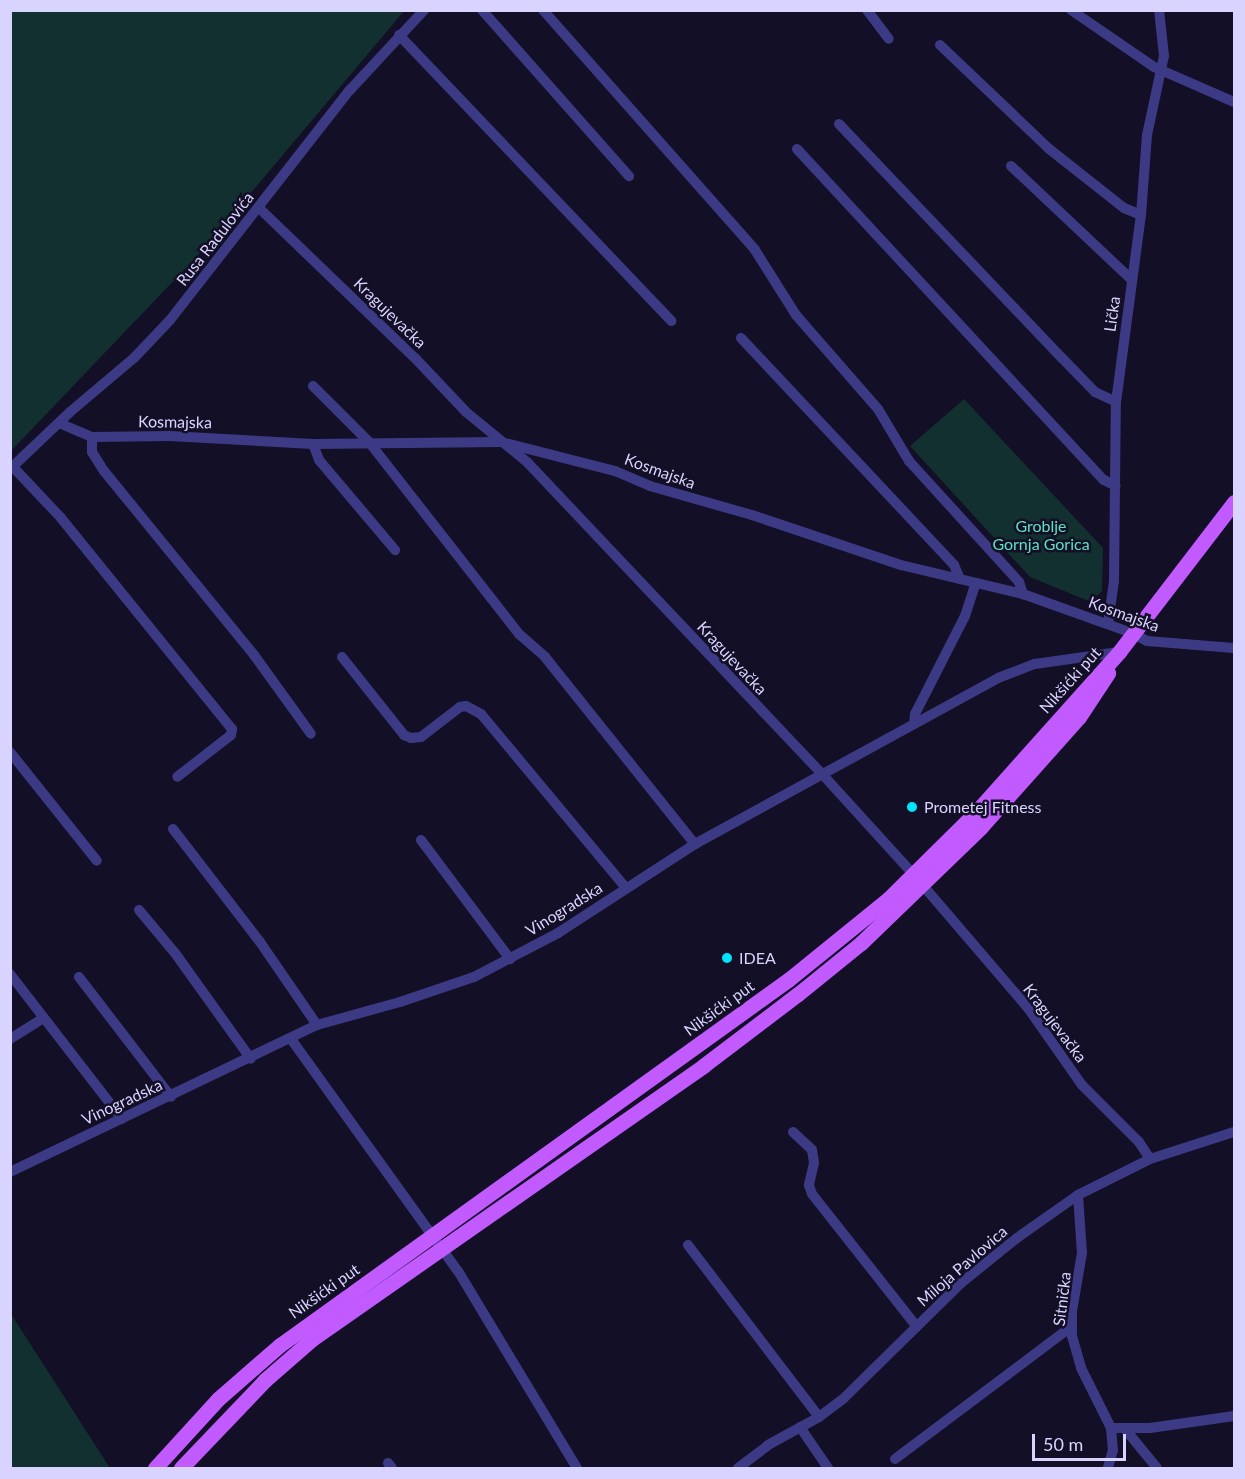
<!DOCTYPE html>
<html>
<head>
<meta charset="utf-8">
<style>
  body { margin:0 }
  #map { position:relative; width:1245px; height:1479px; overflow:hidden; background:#130f26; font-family:Lato,sans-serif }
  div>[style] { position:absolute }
  .green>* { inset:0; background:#12302f }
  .street>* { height:10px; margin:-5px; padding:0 5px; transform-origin:5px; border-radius:5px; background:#3d3a85 }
  .primary>* { height:15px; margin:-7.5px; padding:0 7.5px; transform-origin:7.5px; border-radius:7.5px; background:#c25bff }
  .dots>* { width:16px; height:16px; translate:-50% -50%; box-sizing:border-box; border:3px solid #130f26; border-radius:50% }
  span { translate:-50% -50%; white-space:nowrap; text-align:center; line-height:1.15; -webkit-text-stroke:5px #130f26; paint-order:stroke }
  .street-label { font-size:16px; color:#d9d4ff }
  .park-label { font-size:16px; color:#5fe0c0 }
  .poi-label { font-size:16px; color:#d9d4ff }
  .left { translate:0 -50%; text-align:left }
  .frame { position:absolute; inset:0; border:12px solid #d9d4ff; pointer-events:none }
  .scale { position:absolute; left:1032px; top:1434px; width:94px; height:27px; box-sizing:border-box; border:3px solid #d9d4ff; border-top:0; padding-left:8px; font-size:18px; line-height:21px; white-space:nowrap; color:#d9d4ff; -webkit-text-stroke:4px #130f26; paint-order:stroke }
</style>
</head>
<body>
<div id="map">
  <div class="green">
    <i style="clip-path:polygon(11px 10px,404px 11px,202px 251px,11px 451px)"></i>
    <i style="clip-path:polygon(964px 399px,1103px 548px,1102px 591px,1091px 602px,1030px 577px,910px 446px)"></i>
    <i style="clip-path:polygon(10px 1314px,11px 1314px,110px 1468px,11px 1468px)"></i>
  </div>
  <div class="street">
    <i style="left:482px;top:10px;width:222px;rotate:48.5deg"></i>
    <i style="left:543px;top:10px;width:320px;rotate:48.5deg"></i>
    <i style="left:755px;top:250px;width:77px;rotate:57.8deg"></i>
    <i style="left:796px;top:315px;width:125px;rotate:48.9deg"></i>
    <i style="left:878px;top:409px;width:61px;rotate:59.2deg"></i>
    <i style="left:909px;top:461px;width:164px;rotate:47.7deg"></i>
    <i style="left:1019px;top:582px;width:13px;rotate:72deg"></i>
    <i style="left:867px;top:10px;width:36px;rotate:53deg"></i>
    <i style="left:1071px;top:10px;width:101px;rotate:34.5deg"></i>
    <i style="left:1154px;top:67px;width:87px;rotate:23.6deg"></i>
    <i style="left:399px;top:35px;width:395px;rotate:46.4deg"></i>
    <i style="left:940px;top:45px;width:149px;rotate:43.6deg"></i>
    <i style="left:1048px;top:148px;width:97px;rotate:38.3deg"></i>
    <i style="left:1124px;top:208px;width:18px;rotate:22deg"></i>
    <i style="left:839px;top:124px;width:322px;rotate:46.4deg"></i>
    <i style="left:1061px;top:357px;width:49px;rotate:45.8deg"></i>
    <i style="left:1095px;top:392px;width:23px;rotate:25deg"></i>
    <i style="left:797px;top:149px;width:451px;rotate:47.2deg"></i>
    <i style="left:1104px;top:480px;width:13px;rotate:27deg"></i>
    <i style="left:1011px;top:166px;width:166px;rotate:43.3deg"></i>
    <i style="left:259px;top:208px;width:216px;rotate:43.9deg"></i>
    <i style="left:415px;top:358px;width:74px;rotate:46.6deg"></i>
    <i style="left:466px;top:412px;width:79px;rotate:39.3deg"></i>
    <i style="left:527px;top:462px;width:431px;rotate:46.6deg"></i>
    <i style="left:823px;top:775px;width:135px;rotate:47.7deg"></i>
    <i style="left:914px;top:875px;width:175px;rotate:49.4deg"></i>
    <i style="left:1028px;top:1008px;width:94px;rotate:55deg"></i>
    <i style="left:1082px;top:1085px;width:81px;rotate:45deg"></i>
    <i style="left:1139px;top:1142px;width:20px;rotate:57deg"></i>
    <i style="left:741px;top:338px;width:311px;rotate:46.8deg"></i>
    <i style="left:954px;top:565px;width:15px;rotate:67deg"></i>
    <i style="left:313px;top:386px;width:79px;rotate:45deg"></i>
    <i style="left:369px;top:442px;width:244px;rotate:52deg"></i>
    <i style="left:519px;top:634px;width:35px;rotate:41deg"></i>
    <i style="left:545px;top:657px;width:240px;rotate:51.3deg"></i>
    <i style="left:59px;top:423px;width:36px;rotate:23deg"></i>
    <i style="left:92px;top:437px;width:77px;rotate:-0.7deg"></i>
    <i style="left:169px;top:436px;width:144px;rotate:3.2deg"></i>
    <i style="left:313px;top:444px;width:188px;rotate:-0.6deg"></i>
    <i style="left:501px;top:442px;width:118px;rotate:14.3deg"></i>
    <i style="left:615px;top:471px;width:38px;rotate:23deg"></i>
    <i style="left:650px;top:486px;width:106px;rotate:15.9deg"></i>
    <i style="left:752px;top:515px;width:157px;rotate:18.6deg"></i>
    <i style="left:901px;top:565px;width:125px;rotate:13.4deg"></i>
    <i style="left:1023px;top:594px;width:116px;rotate:19.7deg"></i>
    <i style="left:1132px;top:633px;width:17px;rotate:28deg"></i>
    <i style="left:1147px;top:641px;width:87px;rotate:4.6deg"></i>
    <i style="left:92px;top:437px;width:15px;rotate:90deg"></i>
    <i style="left:92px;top:452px;width:22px;rotate:58deg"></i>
    <i style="left:104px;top:471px;width:237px;rotate:50.8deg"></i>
    <i style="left:254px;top:655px;width:97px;rotate:54.2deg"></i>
    <i style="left:313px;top:444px;width:17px;rotate:69deg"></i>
    <i style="left:319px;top:460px;width:118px;rotate:49.8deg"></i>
    <i style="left:13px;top:467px;width:70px;rotate:46.7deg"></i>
    <i style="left:61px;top:518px;width:272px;rotate:51deg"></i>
    <i style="left:232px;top:729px;width:6px;rotate:99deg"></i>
    <i style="left:231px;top:735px;width:68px;rotate:142.1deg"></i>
    <i style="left:10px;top:469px;width:83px;rotate:-43.5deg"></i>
    <i style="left:70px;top:412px;width:84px;rotate:-40.2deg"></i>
    <i style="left:134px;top:358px;width:52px;rotate:-46.5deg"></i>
    <i style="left:170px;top:320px;width:292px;rotate:-52deg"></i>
    <i style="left:350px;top:90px;width:109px;rotate:-47.2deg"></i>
    <i style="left:1108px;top:624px;width:43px;rotate:-82.1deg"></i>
    <i style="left:1114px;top:581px;width:179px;rotate:-89.4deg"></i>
    <i style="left:1116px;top:402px;width:189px;rotate:-82.4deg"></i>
    <i style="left:1141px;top:215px;width:80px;rotate:-85.7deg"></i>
    <i style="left:1147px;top:135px;width:81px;rotate:-77.9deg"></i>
    <i style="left:1164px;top:56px;width:46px;rotate:-96.2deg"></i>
    <i style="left:342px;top:657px;width:100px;rotate:51.5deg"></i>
    <i style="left:404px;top:735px;width:8px;rotate:23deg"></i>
    <i style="left:411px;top:738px;width:10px;rotate:-6deg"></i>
    <i style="left:421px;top:737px;width:49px;rotate:-37.6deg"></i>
    <i style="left:460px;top:707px;width:6px;rotate:-9deg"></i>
    <i style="left:466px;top:706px;width:17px;rotate:28deg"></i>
    <i style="left:481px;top:714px;width:226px;rotate:50.2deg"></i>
    <i style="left:914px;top:724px;width:10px;rotate:-84deg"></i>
    <i style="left:915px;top:714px;width:110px;rotate:-63deg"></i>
    <i style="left:965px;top:616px;width:35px;rotate:-72deg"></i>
    <i style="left:10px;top:752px;width:139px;rotate:51.4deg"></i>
    <i style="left:173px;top:829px;width:143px;rotate:52.4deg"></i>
    <i style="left:260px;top:942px;width:101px;rotate:55.5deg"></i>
    <i style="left:421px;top:840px;width:149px;rotate:53.2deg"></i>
    <i style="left:139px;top:910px;width:56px;rotate:50.1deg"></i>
    <i style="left:175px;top:953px;width:130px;rotate:54.4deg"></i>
    <i style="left:10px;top:974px;width:183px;rotate:52.3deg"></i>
    <i style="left:79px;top:977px;width:151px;rotate:52.5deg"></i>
    <i style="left:10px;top:1039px;width:39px;rotate:-32deg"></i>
    <i style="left:291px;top:1039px;width:286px;rotate:54.3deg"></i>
    <i style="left:458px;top:1271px;width:230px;rotate:58.9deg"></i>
    <i style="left:793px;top:1132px;width:26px;rotate:43deg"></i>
    <i style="left:812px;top:1150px;width:13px;rotate:81deg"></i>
    <i style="left:814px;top:1163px;width:23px;rotate:103deg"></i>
    <i style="left:809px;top:1185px;width:9px;rotate:72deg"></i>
    <i style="left:812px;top:1194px;width:169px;rotate:51.7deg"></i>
    <i style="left:10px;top:1172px;width:340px;rotate:-25.6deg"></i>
    <i style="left:317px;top:1025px;width:86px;rotate:-15.5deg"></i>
    <i style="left:400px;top:1002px;width:78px;rotate:-18.7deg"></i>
    <i style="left:474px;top:977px;width:95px;rotate:-27.6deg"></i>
    <i style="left:558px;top:933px;width:163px;rotate:-33deg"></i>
    <i style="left:695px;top:844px;width:345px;rotate:-28.7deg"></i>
    <i style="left:998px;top:678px;width:40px;rotate:-21deg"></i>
    <i style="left:1035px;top:664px;width:85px;rotate:-8.1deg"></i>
    <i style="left:1078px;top:1195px;width:58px;rotate:86.1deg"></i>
    <i style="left:1082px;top:1253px;width:59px;rotate:99.8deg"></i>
    <i style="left:1072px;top:1311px;width:25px;rotate:90deg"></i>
    <i style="left:1072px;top:1336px;width:33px;rotate:74deg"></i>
    <i style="left:1081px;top:1368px;width:67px;rotate:63.4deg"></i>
    <i style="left:1111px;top:1428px;width:22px;rotate:85deg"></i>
    <i style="left:1113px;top:1450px;width:19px;rotate:106deg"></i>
    <i style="left:688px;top:1245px;width:216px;rotate:52.7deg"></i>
    <i style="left:800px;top:1427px;width:50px;rotate:55.7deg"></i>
    <i style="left:1111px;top:1428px;width:39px"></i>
    <i style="left:1150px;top:1428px;width:85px;rotate:-8.1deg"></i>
    <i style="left:1125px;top:1429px;width:50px;rotate:50.6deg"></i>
    <i style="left:895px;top:1459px;width:221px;rotate:-36.9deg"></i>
    <i style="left:388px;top:1463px;width:6px;rotate:51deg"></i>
    <i style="left:738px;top:1468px;width:38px;rotate:-37deg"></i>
    <i style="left:768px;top:1445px;width:58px;rotate:-28.8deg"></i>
    <i style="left:819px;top:1417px;width:30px;rotate:-37deg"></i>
    <i style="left:843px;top:1399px;width:165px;rotate:-44.5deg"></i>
    <i style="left:961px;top:1283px;width:72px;rotate:-38.8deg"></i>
    <i style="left:1017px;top:1238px;width:75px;rotate:-35.2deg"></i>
    <i style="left:1078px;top:1195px;width:80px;rotate:-26.6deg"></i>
    <i style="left:1150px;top:1159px;width:88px;rotate:-17.8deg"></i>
  </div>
  <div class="primary">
    <i style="left:155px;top:1468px;width:93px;rotate:-47.6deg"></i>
    <i style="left:218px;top:1399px;width:82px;rotate:-41.1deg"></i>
    <i style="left:280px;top:1345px;width:626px;rotate:-35.7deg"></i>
    <i style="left:788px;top:980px;width:129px;rotate:-39deg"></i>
    <i style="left:888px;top:899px;width:124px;rotate:-44.7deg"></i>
    <i style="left:976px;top:812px;width:215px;rotate:-48.2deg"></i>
    <i style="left:1119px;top:652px;width:189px;rotate:-52.5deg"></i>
    <i style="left:181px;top:1468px;width:122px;rotate:-46.3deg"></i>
    <i style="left:265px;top:1380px;width:62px;rotate:-41.1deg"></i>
    <i style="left:312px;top:1339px;width:477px;rotate:-34.9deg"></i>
    <i style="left:703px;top:1066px;width:119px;rotate:-37.2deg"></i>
    <i style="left:798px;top:994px;width:81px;rotate:-39deg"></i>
    <i style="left:861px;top:943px;width:167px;rotate:-44deg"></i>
    <i style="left:981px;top:827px;width:147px;rotate:-48.3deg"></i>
    <i style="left:1079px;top:717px;width:53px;rotate:-56.6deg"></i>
  </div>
  <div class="dots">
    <i style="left:912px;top:807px;background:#00e5ff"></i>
    <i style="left:727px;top:958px;background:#00e5ff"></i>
  </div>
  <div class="street-label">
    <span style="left:215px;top:239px;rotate:-52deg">Rusa Radulovića</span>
    <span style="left:390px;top:313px;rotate:44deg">Kragujevačka</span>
    <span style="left:1112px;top:314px;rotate:-82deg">Lička</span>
    <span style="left:175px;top:422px;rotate:1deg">Kosmajska</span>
    <span style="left:660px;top:471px;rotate:20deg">Kosmajska</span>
    <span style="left:1124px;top:614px;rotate:20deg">Kosmajska</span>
    <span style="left:732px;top:658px;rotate:47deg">Kragujevačka</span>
    <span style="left:1070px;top:680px;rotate:-48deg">Nikšićki put</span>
    <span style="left:564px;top:909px;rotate:-32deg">Vinogradska</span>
    <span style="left:719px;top:1008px;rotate:-36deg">Nikšićki put</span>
    <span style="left:1055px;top:1023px;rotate:53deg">Kragujevačka</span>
    <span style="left:122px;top:1102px;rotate:-25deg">Vinogradska</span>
    <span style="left:962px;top:1266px;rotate:-41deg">Miloja Pavlovica</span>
    <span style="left:324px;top:1291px;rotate:-35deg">Nikšićki put</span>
    <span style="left:1062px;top:1299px;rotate:-83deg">Sitnička</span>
  </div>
  <div class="park-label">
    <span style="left:1041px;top:535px">Groblje<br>Gornja Gorica</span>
  </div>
  <div class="poi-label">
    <span class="left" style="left:924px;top:807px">Prometej Fitness</span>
    <span class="left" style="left:739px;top:958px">IDEA</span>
  </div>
  <div class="frame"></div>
  <div class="scale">50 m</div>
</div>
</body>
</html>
